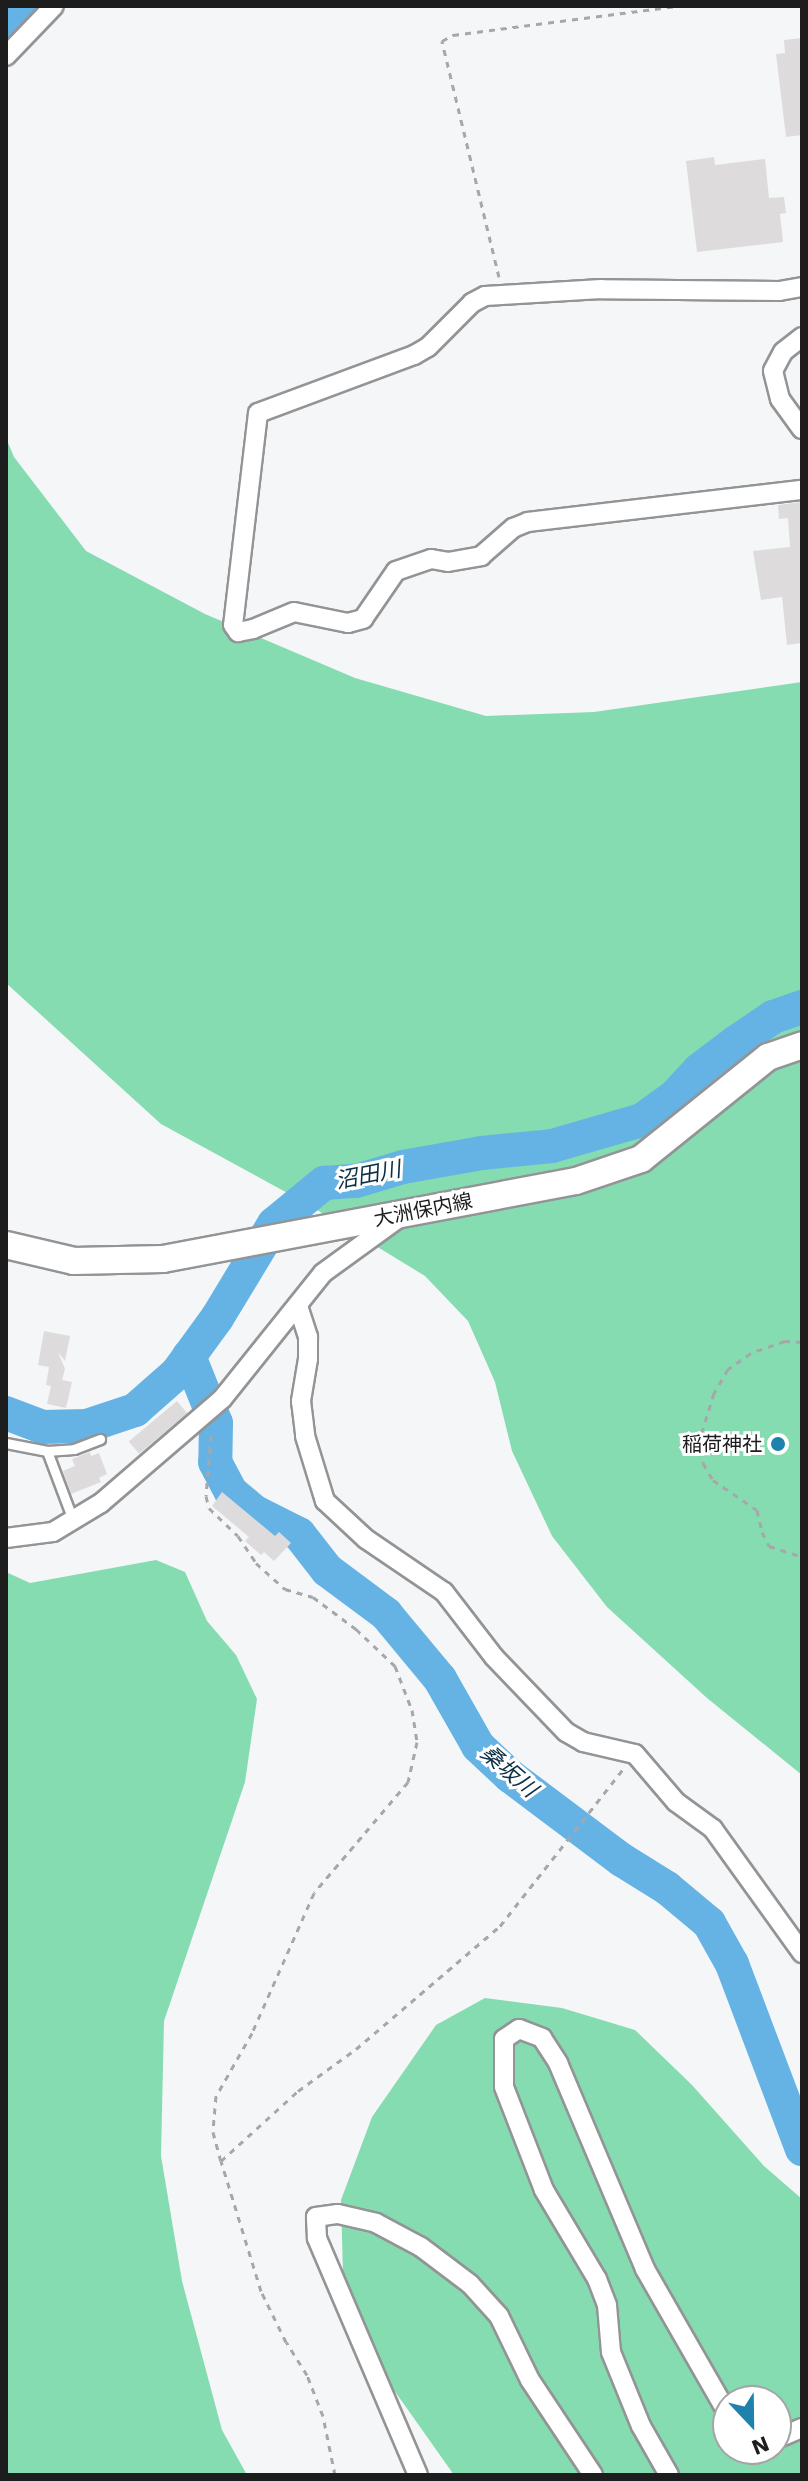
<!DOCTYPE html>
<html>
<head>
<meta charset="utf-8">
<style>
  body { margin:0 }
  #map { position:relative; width:808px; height:2481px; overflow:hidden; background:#f5f6f8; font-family:"Work Sans","Noto Sans JP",sans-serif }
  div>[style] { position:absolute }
  .forest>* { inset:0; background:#84dcb0 }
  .river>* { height:34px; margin:-17px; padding:0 17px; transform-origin:17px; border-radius:17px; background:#65b3e5 }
  .building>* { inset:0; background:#dedbdd; transform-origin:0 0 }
  .path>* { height:3px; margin-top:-1.5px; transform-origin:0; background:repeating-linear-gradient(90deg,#a6a7a8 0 6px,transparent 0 12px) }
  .roads { filter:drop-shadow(2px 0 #939496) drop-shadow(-2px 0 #939496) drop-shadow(0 2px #939496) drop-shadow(0 -2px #939496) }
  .service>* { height:9px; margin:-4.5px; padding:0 4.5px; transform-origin:4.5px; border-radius:4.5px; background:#fff }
  .minor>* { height:18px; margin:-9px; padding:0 9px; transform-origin:9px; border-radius:9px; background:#fff }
  .secondary>* { height:26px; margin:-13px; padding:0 13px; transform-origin:13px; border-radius:13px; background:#fff }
  .dots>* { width:22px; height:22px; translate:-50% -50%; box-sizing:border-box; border:4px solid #fff; border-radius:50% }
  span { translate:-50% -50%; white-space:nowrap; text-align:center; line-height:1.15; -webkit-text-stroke:6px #fff; paint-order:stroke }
  .street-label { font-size:20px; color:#1d1d1e }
  .poi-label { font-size:20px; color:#1d1d1e }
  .right { translate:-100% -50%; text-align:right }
  .water-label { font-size:22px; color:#0b2f43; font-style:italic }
  .frame { position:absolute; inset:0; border:8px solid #1d1d1e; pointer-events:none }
  .north { position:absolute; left:712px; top:2385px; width:80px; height:80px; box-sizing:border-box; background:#fff; border:2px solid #a5a5a5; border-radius:50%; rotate:158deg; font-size:22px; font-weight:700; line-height:32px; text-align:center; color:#1d1d1e }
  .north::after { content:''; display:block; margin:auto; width:28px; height:36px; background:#1e82ac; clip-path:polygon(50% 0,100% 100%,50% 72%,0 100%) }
</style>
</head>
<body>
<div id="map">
  <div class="forest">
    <i style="clip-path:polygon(6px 438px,14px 457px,86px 551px,205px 614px,355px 678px,486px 716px,594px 712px,802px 682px,802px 1775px,707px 1698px,607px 1607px,552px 1536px,512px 1451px,495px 1382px,468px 1321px,425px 1276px,304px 1202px,161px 1124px,6px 983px)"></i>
    <i style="clip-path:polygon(156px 1560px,185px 1572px,207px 1621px,236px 1655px,257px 1699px,245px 1782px,164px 2021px,161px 2156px,182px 2281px,222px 2430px,247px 2475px,6px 2475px,6px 1572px,30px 1583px)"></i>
    <i style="clip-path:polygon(evenodd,485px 1998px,562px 2008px,635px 2030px,692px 2085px,764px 2166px,802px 2199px,802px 2475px,454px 2475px,384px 2376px,343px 2275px,341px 2200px,372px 2117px,436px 2025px,485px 1998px,728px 2401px,776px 2401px,776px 2449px,728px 2449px,728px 2401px)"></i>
  </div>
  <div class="river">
    <i style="left:6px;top:21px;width:22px;rotate:-43deg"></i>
    <i style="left:189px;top:1356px;width:72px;rotate:68.1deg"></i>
    <i style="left:216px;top:1423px;width:39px;rotate:91deg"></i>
    <i style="left:215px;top:1462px;width:34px;rotate:62deg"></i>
    <i style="left:231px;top:1492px;width:31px;rotate:40deg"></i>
    <i style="left:255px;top:1512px;width:49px;rotate:26.6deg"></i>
    <i style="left:299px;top:1534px;width:46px;rotate:52.1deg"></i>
    <i style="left:327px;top:1570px;width:74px;rotate:36.7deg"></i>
    <i style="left:386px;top:1614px;width:85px;rotate:50.3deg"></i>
    <i style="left:440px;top:1679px;width:77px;rotate:60.4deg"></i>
    <i style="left:478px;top:1746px;width:44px;rotate:43.2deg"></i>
    <i style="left:510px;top:1776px;width:140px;rotate:36.9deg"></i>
    <i style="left:622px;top:1860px;width:53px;rotate:31.9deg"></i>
    <i style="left:667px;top:1888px;width:55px;rotate:39.8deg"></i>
    <i style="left:709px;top:1923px;width:47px;rotate:60.7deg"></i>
    <i style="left:732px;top:1964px;width:198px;rotate:69.3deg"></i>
    <i style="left:6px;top:1413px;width:39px;rotate:21deg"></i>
    <i style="left:42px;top:1427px;width:45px;rotate:-1.3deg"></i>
    <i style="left:87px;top:1426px;width:51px;rotate:-18.4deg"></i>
    <i style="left:135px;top:1410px;width:56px;rotate:-41.4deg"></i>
    <i style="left:177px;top:1373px;width:68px;rotate:-54deg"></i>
    <i style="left:217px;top:1318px;width:110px;rotate:-58.8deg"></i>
    <i style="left:274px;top:1224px;width:65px;rotate:-39.4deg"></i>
    <i style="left:324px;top:1183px;width:32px;rotate:-4deg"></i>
    <i style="left:356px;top:1181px;width:49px;rotate:-16.6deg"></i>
    <i style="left:403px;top:1167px;width:80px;rotate:-10deg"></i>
    <i style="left:482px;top:1153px;width:70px;rotate:-5.7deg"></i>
    <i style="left:552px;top:1146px;width:94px;rotate:-16.1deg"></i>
    <i style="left:642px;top:1120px;width:41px;rotate:-36deg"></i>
    <i style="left:675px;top:1096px;width:35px;rotate:-47deg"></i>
    <i style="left:699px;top:1070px;width:46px;rotate:-37.1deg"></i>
    <i style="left:736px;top:1042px;width:45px;rotate:-34deg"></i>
    <i style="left:773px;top:1017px;width:31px;rotate:-19deg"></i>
  </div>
  <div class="building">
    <i style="clip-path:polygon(802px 38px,802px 135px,786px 137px,776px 54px,785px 53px,784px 40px)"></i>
    <i style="clip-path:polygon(714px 157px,715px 165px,765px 159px,769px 198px,784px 197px,786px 213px,780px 214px,783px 242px,697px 252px,686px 161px)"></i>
    <i style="clip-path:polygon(802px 502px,802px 643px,787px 645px,782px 597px,761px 600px,753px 551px,790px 547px,788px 518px,779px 519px,778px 505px)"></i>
    <i style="clip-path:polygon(44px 1331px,70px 1336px,65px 1361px,58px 1352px,65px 1369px,62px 1380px,72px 1382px,66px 1408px,47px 1404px,51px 1386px,46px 1385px,49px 1367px,38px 1365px)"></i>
    <i style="left:177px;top:1401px;width:16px;height:63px;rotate:50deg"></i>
    <i style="clip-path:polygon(90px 1452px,91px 1456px,99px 1453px,107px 1474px,99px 1478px,101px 1482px,71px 1494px,63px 1471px,75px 1466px,72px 1459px)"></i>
    <i style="clip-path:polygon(222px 1492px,275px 1536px,279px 1532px,291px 1543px,274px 1561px,264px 1552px,261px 1555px,245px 1541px,249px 1537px,212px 1506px)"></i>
  </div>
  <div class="path">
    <i style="left:499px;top:277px;width:243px;rotate:-103.6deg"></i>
    <i style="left:442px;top:41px;width:13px;rotate:-29deg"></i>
    <i style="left:453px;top:35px;width:224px;rotate:-7.4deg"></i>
    <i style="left:802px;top:1342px;width:17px;rotate:-177deg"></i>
    <i style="left:785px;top:1341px;width:36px;rotate:161deg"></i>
    <i style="left:751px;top:1353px;width:28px;rotate:145deg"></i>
    <i style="left:728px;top:1369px;width:28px;rotate:120deg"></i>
    <i style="left:714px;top:1393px;width:47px;rotate:107.3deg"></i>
    <i style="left:700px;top:1438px;width:25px;rotate:83deg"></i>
    <i style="left:703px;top:1463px;width:20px;rotate:60deg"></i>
    <i style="left:713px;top:1480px;width:53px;rotate:34.3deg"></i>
    <i style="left:757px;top:1510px;width:23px;rotate:77deg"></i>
    <i style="left:762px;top:1532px;width:16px;rotate:63deg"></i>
    <i style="left:769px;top:1546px;width:35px;rotate:18deg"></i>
    <i style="left:211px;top:1435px;width:61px;rotate:94.7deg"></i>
    <i style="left:206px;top:1496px;width:12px;rotate:76deg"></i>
    <i style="left:209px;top:1508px;width:40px;rotate:44deg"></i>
    <i style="left:238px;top:1536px;width:32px;rotate:56deg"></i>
    <i style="left:256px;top:1563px;width:39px;rotate:42deg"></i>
    <i style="left:285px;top:1589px;width:29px;rotate:16deg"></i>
    <i style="left:313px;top:1597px;width:54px;rotate:36.7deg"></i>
    <i style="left:356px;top:1629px;width:54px;rotate:43.5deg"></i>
    <i style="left:395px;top:1666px;width:47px;rotate:68.9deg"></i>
    <i style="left:412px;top:1710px;width:32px;rotate:81deg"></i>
    <i style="left:417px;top:1742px;width:41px;rotate:102.7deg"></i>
    <i style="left:408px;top:1782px;width:145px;rotate:130.3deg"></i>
    <i style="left:314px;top:1893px;width:153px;rotate:113.9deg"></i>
    <i style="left:252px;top:2033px;width:73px;rotate:119.7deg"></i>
    <i style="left:216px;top:2096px;width:36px;rotate:95deg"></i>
    <i style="left:213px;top:2132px;width:30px;rotate:75deg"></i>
    <i style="left:335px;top:2475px;width:60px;rotate:-101.5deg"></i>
    <i style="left:323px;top:2416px;width:44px;rotate:-111.3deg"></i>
    <i style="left:307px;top:2375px;width:39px;rotate:-122deg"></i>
    <i style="left:286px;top:2342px;width:57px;rotate:-116.1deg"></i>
    <i style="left:261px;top:2291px;width:136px;rotate:-107.1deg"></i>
    <i style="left:221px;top:2161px;width:104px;rotate:-42.3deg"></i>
    <i style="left:298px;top:2091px;width:72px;rotate:-35.9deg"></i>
    <i style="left:356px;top:2049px;width:189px;rotate:-40.5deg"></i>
    <i style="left:500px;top:1926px;width:199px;rotate:-51.9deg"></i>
  </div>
  <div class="roads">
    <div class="service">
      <i style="left:6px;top:1443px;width:42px;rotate:11deg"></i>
      <i style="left:47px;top:1451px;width:27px;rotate:-4deg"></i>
      <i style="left:74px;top:1449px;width:28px;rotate:-21deg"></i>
      <i style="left:47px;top:1451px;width:74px;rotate:69.4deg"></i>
    </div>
    <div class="minor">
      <i style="left:6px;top:56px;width:69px;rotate:-46.2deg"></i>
      <i style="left:802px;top:287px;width:23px;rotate:170deg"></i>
      <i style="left:779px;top:291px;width:178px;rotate:-179.4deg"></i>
      <i style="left:601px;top:289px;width:116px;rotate:176.5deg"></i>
      <i style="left:485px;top:296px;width:15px;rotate:152deg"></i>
      <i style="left:472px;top:303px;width:62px;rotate:135deg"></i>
      <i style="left:428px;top:347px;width:16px;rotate:150deg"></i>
      <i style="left:414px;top:355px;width:166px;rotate:159.6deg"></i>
      <i style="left:258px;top:413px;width:213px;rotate:96.7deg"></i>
      <i style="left:233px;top:625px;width:9px;rotate:54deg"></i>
      <i style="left:238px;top:632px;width:15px;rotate:-11deg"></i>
      <i style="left:253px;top:629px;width:44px;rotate:-22.5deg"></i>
      <i style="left:294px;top:612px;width:55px;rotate:11.5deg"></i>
      <i style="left:348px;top:623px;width:16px;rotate:-15deg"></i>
      <i style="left:363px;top:619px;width:58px;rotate:-55.5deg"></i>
      <i style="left:396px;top:571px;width:37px;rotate:-19deg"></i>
      <i style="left:431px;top:559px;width:17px;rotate:10deg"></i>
      <i style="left:448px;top:562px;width:34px;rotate:-10deg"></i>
      <i style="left:481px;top:556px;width:43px;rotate:-41.2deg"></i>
      <i style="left:513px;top:528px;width:16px;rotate:-22deg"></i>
      <i style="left:528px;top:522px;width:276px;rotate:-6.7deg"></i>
      <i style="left:802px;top:337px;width:24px;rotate:142deg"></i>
      <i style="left:783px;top:352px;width:21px;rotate:118deg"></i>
      <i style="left:773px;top:371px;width:29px;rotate:76deg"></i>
      <i style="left:780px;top:399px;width:37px;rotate:54deg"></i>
      <i style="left:298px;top:1306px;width:33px;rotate:72deg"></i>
      <i style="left:308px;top:1337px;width:22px;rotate:90deg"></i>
      <i style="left:308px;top:1359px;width:43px;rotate:99.5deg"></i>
      <i style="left:301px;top:1401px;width:35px;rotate:83deg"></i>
      <i style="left:305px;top:1436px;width:68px;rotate:72.9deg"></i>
      <i style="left:325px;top:1501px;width:56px;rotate:42.8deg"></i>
      <i style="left:366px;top:1539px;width:94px;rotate:34.2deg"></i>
      <i style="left:444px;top:1592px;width:82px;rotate:52.4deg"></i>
      <i style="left:494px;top:1657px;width:104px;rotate:46.2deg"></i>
      <i style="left:566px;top:1732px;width:20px;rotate:30deg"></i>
      <i style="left:583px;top:1742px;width:53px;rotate:13deg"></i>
      <i style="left:635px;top:1754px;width:63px;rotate:49.5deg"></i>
      <i style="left:676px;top:1802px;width:46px;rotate:36.1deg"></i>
      <i style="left:713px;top:1829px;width:153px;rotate:54.3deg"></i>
      <i style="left:6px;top:1538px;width:47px;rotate:-7.3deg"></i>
      <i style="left:53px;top:1532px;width:56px;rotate:-31.1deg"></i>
      <i style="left:101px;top:1503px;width:160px;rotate:-40.7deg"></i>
      <i style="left:222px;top:1399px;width:161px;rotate:-51.3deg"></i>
      <i style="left:323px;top:1273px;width:95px;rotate:-36deg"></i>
      <i style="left:776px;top:2439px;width:28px;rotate:-23deg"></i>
      <i style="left:750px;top:2449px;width:1px"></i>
      <i style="left:418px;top:2475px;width:258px;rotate:-113.1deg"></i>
      <i style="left:317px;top:2238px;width:21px;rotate:-93deg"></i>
      <i style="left:316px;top:2217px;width:22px;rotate:-8deg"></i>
      <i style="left:338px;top:2214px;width:39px;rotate:13deg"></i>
      <i style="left:376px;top:2223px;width:51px;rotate:28.1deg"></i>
      <i style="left:421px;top:2247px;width:61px;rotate:37.1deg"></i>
      <i style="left:470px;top:2284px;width:43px;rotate:47.8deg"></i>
      <i style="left:499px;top:2316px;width:71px;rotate:64.2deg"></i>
      <i style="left:530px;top:2380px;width:114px;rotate:56.4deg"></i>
      <i style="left:669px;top:2475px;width:56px;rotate:-119.7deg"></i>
      <i style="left:641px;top:2426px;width:80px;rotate:-112.1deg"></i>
      <i style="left:611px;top:2352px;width:47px;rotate:-94.9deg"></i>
      <i style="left:607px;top:2305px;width:28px;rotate:-111deg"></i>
      <i style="left:597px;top:2279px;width:104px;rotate:-120.8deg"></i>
      <i style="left:544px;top:2190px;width:110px;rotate:-111.2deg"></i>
      <i style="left:504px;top:2087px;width:48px;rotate:-90deg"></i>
      <i style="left:504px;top:2039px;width:18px;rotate:-34deg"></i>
      <i style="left:519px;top:2029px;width:25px;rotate:21deg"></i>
      <i style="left:542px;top:2038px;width:30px;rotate:57deg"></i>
      <i style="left:558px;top:2063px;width:224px;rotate:67.1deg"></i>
      <i style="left:645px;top:2269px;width:167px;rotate:60.2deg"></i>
    </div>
    <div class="secondary">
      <i style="left:6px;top:1245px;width:70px;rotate:13.2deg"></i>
      <i style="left:74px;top:1261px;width:89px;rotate:-1.3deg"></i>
      <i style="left:163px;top:1259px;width:420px;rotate:-10.7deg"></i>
      <i style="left:576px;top:1181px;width:69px;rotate:-18.7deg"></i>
      <i style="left:641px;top:1159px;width:163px;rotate:-38.8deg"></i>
      <i style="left:768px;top:1057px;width:36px;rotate:-19deg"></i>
    </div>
  </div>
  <div class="dots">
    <i style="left:778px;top:1444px;background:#1e82ac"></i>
  </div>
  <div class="street-label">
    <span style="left:423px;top:1210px;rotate:-11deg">大洲保内線</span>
  </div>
  <div class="poi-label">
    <span class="right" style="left:762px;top:1444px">稲荷神社</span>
  </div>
  <div class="water-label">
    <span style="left:368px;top:1175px;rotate:-11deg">沼田川</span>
    <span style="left:509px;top:1771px;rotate:41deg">桑坂川</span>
  </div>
  <div class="frame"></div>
  <div class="north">N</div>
</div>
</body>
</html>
